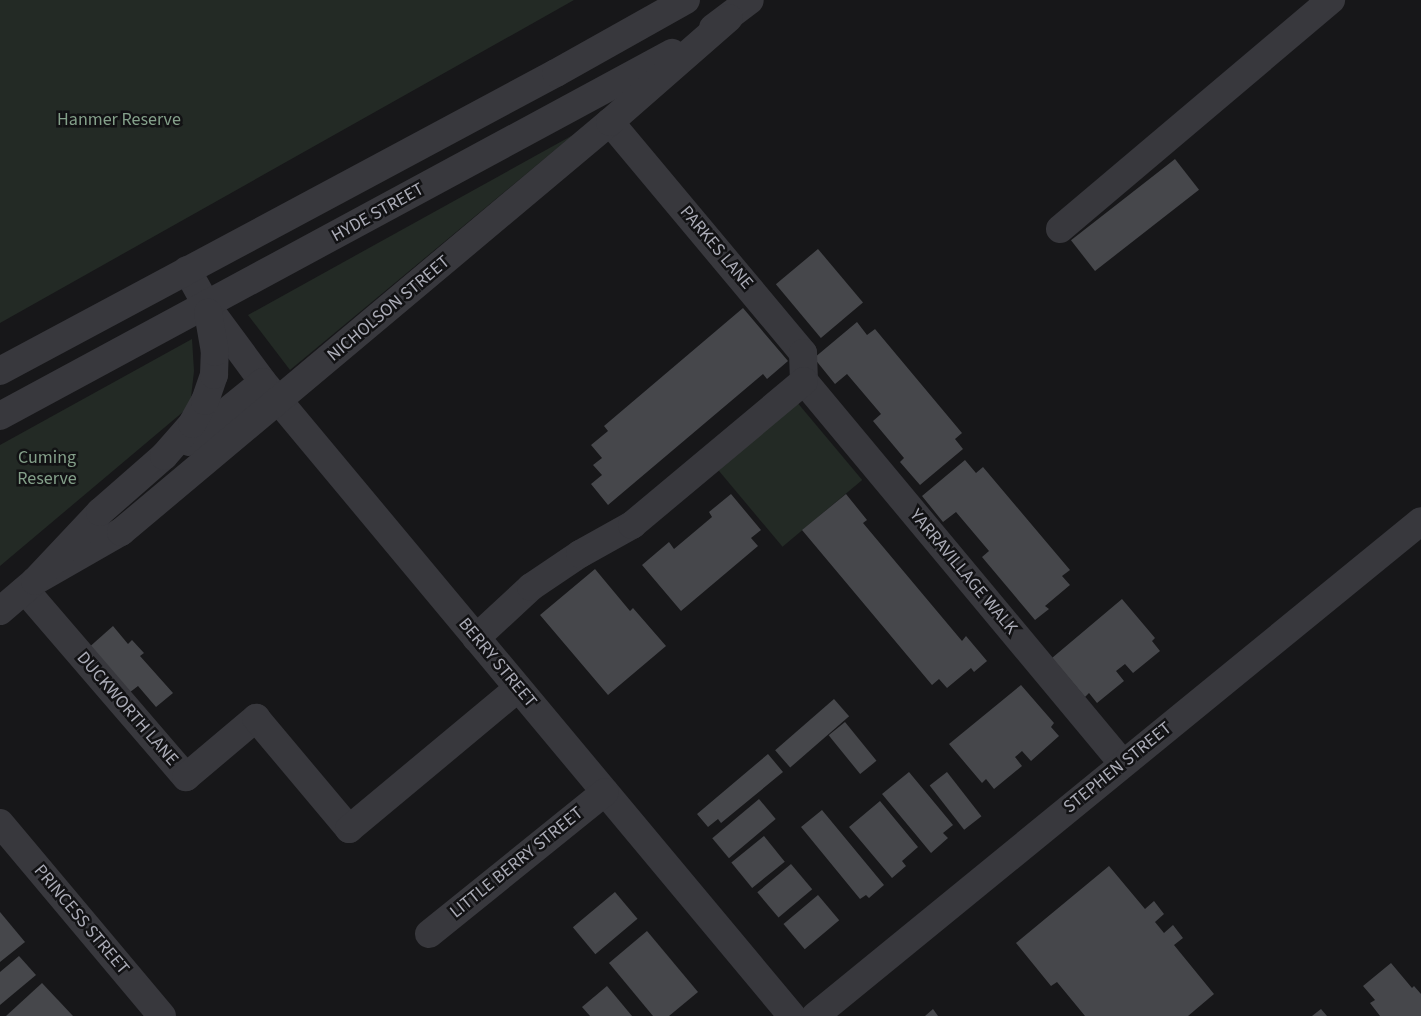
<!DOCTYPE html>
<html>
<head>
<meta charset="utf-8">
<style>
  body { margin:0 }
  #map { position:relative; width:1421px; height:1016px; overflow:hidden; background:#171719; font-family:"Source Sans 3",sans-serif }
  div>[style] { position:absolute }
  .green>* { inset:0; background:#232a25; transform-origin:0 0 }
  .building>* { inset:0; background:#46474b; transform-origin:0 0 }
  .minor>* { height:28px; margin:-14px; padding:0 14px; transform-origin:14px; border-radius:14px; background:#38383d }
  span { translate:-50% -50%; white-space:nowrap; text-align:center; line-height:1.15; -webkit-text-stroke:5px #121214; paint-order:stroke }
  .park-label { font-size:18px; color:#84a08a }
  .street-label { font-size:18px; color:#abacb7 }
</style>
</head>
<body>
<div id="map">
  <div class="green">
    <i style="clip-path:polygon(0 0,574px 0,0 323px)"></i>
    <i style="clip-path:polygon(573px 135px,290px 370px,248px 315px)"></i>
    <i style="clip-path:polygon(192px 339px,194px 371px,190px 406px,0 566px,0 445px)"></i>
    <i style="left:796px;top:401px;width:103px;height:104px;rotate:50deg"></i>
  </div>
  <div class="building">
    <i style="left:1175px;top:159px;width:39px;height:132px;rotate:52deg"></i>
    <i style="left:818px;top:249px;width:70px;height:55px;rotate:50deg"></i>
    <i style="clip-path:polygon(743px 308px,788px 361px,767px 379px,763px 374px,608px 505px,591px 484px,602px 475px,593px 465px,602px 458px,591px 445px,608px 431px,604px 426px)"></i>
    <i style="clip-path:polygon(857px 322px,867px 335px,875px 329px,962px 433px,955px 439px,963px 449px,920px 485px,900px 462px,904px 458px,873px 421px,881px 414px,847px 374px,835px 384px,814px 358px)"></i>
    <i style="clip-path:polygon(965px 460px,976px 473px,983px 467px,1070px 570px,1062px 576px,1070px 585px,1045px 606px,1049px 609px,1035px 620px,982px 557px,989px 551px,956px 512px,943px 522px,922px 496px)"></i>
    <i style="clip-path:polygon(731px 494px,761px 530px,751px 538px,758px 546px,681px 611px,642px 565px,669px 542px,674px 549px,712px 517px,709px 512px)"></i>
    <i style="clip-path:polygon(846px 494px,867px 520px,863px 523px,962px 641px,966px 636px,987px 661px,974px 672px,971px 668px,947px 688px,939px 679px,932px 685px,802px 530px)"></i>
    <i style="clip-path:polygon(595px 569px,630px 611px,633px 608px,666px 646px,608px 695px,540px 615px)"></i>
    <i style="clip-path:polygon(1122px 599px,1155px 638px,1152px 641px,1160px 651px,1133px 673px,1125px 664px,1116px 671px,1124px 681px,1097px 703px,1089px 693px,1085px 697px,1052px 658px)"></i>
    <i style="clip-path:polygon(113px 626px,128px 644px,132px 640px,144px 653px,140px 656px,173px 693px,156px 707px,138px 686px,125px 696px,86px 650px)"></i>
    <i style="clip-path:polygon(1021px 685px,1054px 723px,1051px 727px,1059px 736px,1031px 761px,1022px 751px,1015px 757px,1022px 766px,994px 789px,986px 779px,982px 783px,949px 744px)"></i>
    <i style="left:834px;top:699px;width:23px;height:78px;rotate:49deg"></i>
    <i style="left:845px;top:722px;width:50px;height:21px;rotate:51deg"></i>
    <i style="clip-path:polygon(768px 754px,783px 772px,721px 823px,718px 819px,708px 827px,697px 814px)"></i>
    <i style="clip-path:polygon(909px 772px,953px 825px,943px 833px,948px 838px,931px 853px,882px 794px)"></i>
    <i style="left:947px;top:772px;width:56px;height:22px;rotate:52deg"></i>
    <i style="left:759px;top:799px;width:26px;height:61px;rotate:50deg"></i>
    <i style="clip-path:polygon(880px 801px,918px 847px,902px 861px,906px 866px,892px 878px,849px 827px)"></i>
    <i style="clip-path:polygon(822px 810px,884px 885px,869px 898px,866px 895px,860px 899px,801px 827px)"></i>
    <i style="left:764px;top:836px;width:33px;height:42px;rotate:51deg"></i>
    <i style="left:791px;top:864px;width:33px;height:44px;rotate:50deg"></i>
    <i style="clip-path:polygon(1109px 866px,1145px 909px,1154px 901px,1164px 914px,1155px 922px,1164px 933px,1173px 925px,1183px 938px,1174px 945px,1214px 994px,1188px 1016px,1085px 1016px,1057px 982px,1051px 986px,1016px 943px)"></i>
    <i style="left:615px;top:892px;width:35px;height:55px;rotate:50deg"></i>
    <i style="left:818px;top:895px;width:33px;height:45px;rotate:50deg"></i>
    <i style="clip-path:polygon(0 912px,25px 942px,0 962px)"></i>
    <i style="clip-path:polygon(647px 931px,698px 992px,669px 1016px,653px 1016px,609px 963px)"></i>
    <i style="clip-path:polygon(19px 956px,36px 975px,0 1005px,0 972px)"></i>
    <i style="clip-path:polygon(1391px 963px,1412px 988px,1414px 986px,1421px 994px,1421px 1016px,1380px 1016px,1370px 1003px,1375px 1000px,1363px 986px)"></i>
    <i style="clip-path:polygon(42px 983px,73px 1016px,6px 1016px)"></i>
    <i style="clip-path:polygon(607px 986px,632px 1016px,590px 1016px,582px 1007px)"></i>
    <i style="clip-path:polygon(933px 1009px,938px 1016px,925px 1016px)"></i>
    <i style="clip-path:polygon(1321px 1009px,1327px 1016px,1312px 1016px)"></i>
  </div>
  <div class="minor">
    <i style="left:713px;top:28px;width:46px;rotate:-37.1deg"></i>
    <i style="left:610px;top:122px;width:301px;rotate:50.1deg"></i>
    <i style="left:803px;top:353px;width:28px;rotate:88deg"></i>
    <i style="left:1060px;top:229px;width:355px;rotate:-40.2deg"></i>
    <i style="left:187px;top:270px;width:41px;rotate:60.9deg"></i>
    <i style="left:207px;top:306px;width:94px;rotate:53.6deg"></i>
    <i style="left:263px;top:382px;width:826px;rotate:50.16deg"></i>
    <i style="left:0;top:371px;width:631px;rotate:-28.19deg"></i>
    <i style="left:556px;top:73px;width:149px;rotate:-29.3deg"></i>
    <i style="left:804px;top:381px;width:498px;rotate:50.2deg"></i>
    <i style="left:0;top:416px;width:764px;rotate:-28.38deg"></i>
    <i style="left:189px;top:442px;width:95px;rotate:-39deg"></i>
    <i style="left:35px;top:581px;width:99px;rotate:-29.7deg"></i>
    <i style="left:121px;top:532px;width:638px;rotate:-39.98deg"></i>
    <i style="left:610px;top:122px;width:158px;rotate:-41.2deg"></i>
    <i style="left:25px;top:590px;width:247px;rotate:49.3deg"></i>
    <i style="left:186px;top:777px;width:92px;rotate:-40.1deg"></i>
    <i style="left:256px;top:718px;width:145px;rotate:50deg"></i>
    <i style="left:349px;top:829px;width:220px;rotate:-39.8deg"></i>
    <i style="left:0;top:611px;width:46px;rotate:-40.6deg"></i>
    <i style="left:35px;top:581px;width:95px;rotate:-46.7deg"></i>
    <i style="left:100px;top:512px;width:85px;rotate:-41.2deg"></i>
    <i style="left:164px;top:456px;width:43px;rotate:-48.8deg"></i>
    <i style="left:192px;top:424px;width:26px;rotate:-61deg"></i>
    <i style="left:205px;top:401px;width:28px;rotate:-71deg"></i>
    <i style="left:214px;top:375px;width:23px;rotate:-88deg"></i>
    <i style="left:215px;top:352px;width:40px;rotate:-100deg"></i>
    <i style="left:476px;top:638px;width:75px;rotate:-42.8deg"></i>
    <i style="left:531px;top:587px;width:59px;rotate:-34deg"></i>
    <i style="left:580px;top:554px;width:60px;rotate:-29.1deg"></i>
    <i style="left:632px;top:525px;width:224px;rotate:-39.9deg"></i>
    <i style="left:0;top:823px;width:252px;rotate:50deg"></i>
    <i style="left:429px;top:934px;width:226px;rotate:-38.9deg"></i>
    <i style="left:815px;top:1016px;width:782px;rotate:-39.24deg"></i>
  </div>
  <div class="park-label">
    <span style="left:119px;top:120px">Hanmer Reserve</span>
    <span style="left:47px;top:469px">Cuming<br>Reserve</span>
  </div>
  <div class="street-label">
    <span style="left:378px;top:213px;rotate:-29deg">HYDE STREET</span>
    <span style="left:716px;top:248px;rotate:50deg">PARKES LANE</span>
    <span style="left:389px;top:309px;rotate:-40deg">NICHOLSON STREET</span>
    <span style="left:963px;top:572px;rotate:50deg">YARRAVILLAGE WALK</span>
    <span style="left:497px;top:663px;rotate:50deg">BERRY STREET</span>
    <span style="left:127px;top:709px;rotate:49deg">DUCKWORTH LANE</span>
    <span style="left:1118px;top:768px;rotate:-39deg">STEPHEN STREET</span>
    <span style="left:517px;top:863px;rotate:-39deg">LITTLE BERRY STREET</span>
    <span style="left:81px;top:920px;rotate:50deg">PRINCESS STREET</span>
  </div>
</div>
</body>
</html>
